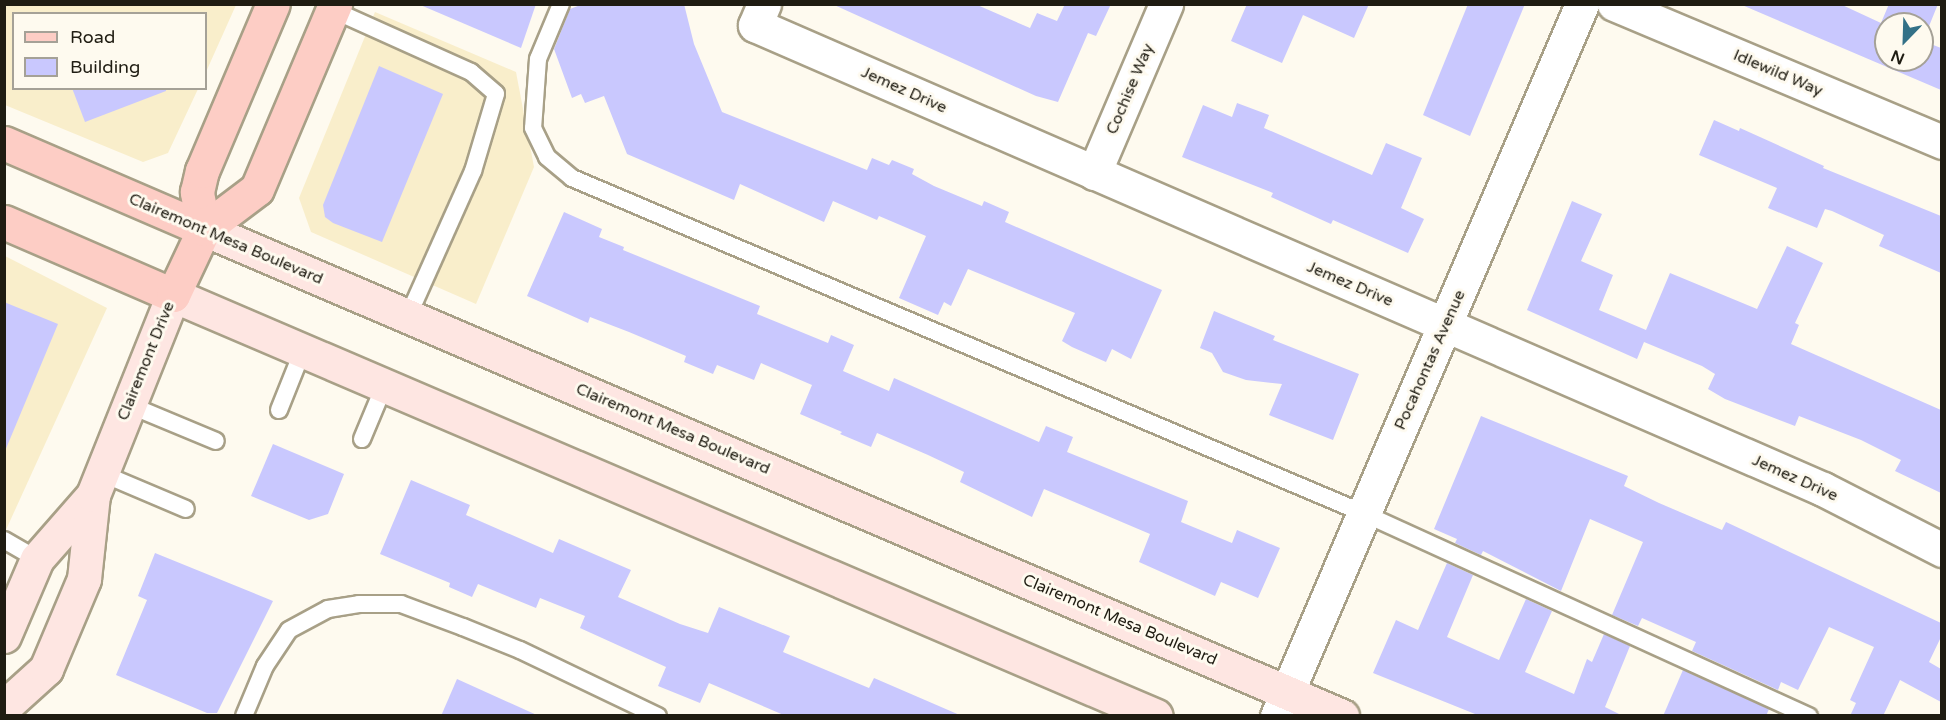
<!DOCTYPE html>
<html>
<head>
<meta charset="utf-8">
<style>
  body { margin:0 }
  #map { position:relative; width:1946px; height:720px; overflow:hidden; background:#fefaef; font-family:"Varela Round",sans-serif }
  div>[style] { position:absolute }
  .built>* { inset:0; background:#f9eecb }
  .building>* { inset:0; background:#c9c8fe }
  .roads { filter:drop-shadow(2px 0 #a8a087) drop-shadow(-2px 0 #a8a087) drop-shadow(0 2px #a8a087) drop-shadow(0 -2px #a8a087) }
  .service>* { height:16px; margin:-8px; padding:0 8px; transform-origin:8px; border-radius:8px; background:#fff }
  .minor>* { height:33px; margin:-16.5px; padding:0 16.5px; transform-origin:16.5px; border-radius:16.5px; background:#fff }
  .secondary>* { height:33px; margin:-16.5px; padding:0 16.5px; transform-origin:16.5px; border-radius:16.5px; background:#fee6e2 }
  .primary>* { height:33px; margin:-16.5px; padding:0 16.5px; transform-origin:16.5px; border-radius:16.5px; background:#fdcdc5 }
  span { translate:-50% -50%; white-space:nowrap; text-align:center; line-height:1.15; -webkit-text-stroke:6px #fefaef; paint-order:stroke }
  .street-label { font-size:16px; color:#1f1c12 }
  .frame { position:absolute; inset:0; border:6px solid #1f1c12; pointer-events:none }
  .legend { position:absolute; left:12px; top:12px; width:195px; height:78px; box-sizing:border-box; background:#fefaef; border:2px solid #a5a197; margin:0; padding:8px 10px; list-style:none; font-size:18px; color:#1f1c12 }
  .legend li { display:flex; align-items:center; gap:12px; height:30px }
  .legend b { width:30px; border:2px solid #a5a197 }
  .north { position:absolute; left:1874px; top:12px; width:60px; height:60px; box-sizing:border-box; background:#fefaef; border:2px solid #a5a197; border-radius:50%; rotate:203deg; font-size:16px; font-weight:700; line-height:24px; text-align:center; color:#1f1c12 }
  .north::after { content:''; display:block; margin:auto; width:21px; height:27px; background:#337187; clip-path:polygon(50% 0,100% 100%,50% 72%,0 100%) }
</style>
</head>
<body>
<div id="map">
  <div class="built">
    <i style="clip-path:polygon(4px 5px,236px 5px,206px 72px,206px 14px,14px 14px,14px 88px,198px 89px,168px 153px,143px 162px,5px 105px)"></i>
    <i style="clip-path:polygon(375px 12px,516px 72px,534px 167px,476px 304px,311px 232px,299px 198px)"></i>
    <i style="clip-path:polygon(5px 256px,107px 308px,5px 532px)"></i>
  </div>
  <div class="building">
    <i style="clip-path:polygon(418px 4px,536px 4px,521px 48px)"></i>
    <i style="clip-path:polygon(583px 4px,684px 4px,694px 44px,722px 112px,867px 170px,872px 158px,889px 165px,892px 160px,914px 169px,912px 174px,934px 186px,982px 206px,984px 201px,1009px 212px,1005px 222px,1162px 290px,1131px 359px,1112px 349px,1106px 362px,1072px 347px,1062px 341px,1075px 313px,968px 269px,951px 306px,944px 302px,938px 315px,899px 298px,926px 236px,879px 216px,877px 220px,833px 201px,824px 222px,740px 184px,734px 200px,627px 154px,604px 96px,585px 103px,581px 94px,572px 98px,554px 49px,570px 9px)"></i>
    <i style="clip-path:polygon(832px 4px,975px 4px,1030px 28px,1037px 13px,1057px 21px,1065px 4px,1111px 4px,1096px 36px,1088px 33px,1058px 102px,1036px 96px)"></i>
    <i style="clip-path:polygon(1247px 4px,1369px 4px,1354px 38px,1303px 15px,1282px 63px,1231px 41px)"></i>
    <i style="clip-path:polygon(1468px 4px,1525px 4px,1470px 136px,1423px 115px)"></i>
    <i style="clip-path:polygon(evenodd,1840px 4px,1881px 23px,1889px 4px,1938px 4px,1923px 41px,1941px 48px,1941px 90px,1742px 5px,1840px 4px,1886px 24px,1922px 24px,1922px 60px,1886px 60px,1886px 24px)"></i>
    <i style="clip-path:polygon(379px 66px,443px 94px,382px 242px,333px 223px,325px 217px,323px 205px)"></i>
    <i style="clip-path:polygon(72px 88px,166px 88px,166px 91px,85px 122px)"></i>
    <i style="clip-path:polygon(1237px 103px,1269px 115px,1264px 128px,1372px 175px,1386px 143px,1422px 158px,1401px 208px,1424px 219px,1408px 253px,1333px 220px,1331px 224px,1271px 197px,1273px 193px,1182px 157px,1203px 105px,1232px 117px)"></i>
    <i style="clip-path:polygon(1714px 120px,1739px 131px,1740px 128px,1824px 166px,1823px 168px,1941px 216px,1941px 273px,1879px 246px,1884px 235px,1832px 211px,1825px 209px,1817px 228px,1768px 208px,1777px 188px,1699px 155px)"></i>
    <i style="clip-path:polygon(1572px 201px,1602px 214px,1581px 261px,1613px 275px,1599px 310px,1646px 330px,1670px 273px,1757px 309px,1787px 246px,1823px 263px,1795px 323px,1799px 325px,1791px 344px,1941px 410px,1941px 493px,1895px 471px,1901px 460px,1861px 440px,1799px 416px,1795px 426px,1725px 399px,1708px 389px,1715px 374px,1702px 366px,1644px 342px,1637px 359px,1527px 310px)"></i>
    <i style="clip-path:polygon(564px 212px,602px 229px,599px 237px,624px 247px,623px 250px,760px 306px,757px 314px,828px 343px,831px 335px,854px 345px,843px 371px,889px 391px,894px 378px,1039px 442px,1046px 426px,1073px 437px,1067px 452px,1188px 501px,1181px 522px,1232px 543px,1237px 530px,1280px 548px,1258px 598px,1221px 582px,1215px 596px,1139px 562px,1150px 534px,1044px 489px,1032px 517px,960px 482px,964px 472px,928px 455px,877px 433px,871px 447px,840px 434px,842px 432px,800px 414px,812px 385px,761px 363px,754px 380px,717px 365px,713px 374px,684px 362px,686px 356px,629px 332px,590px 317px,588px 323px,527px 296px)"></i>
    <i style="clip-path:polygon(4px 302px,58px 324px,5px 451px,4px 451px)"></i>
    <i style="clip-path:polygon(1214px 311px,1275px 336px,1273px 340px,1359px 374px,1333px 440px,1269px 415px,1282px 384px,1246px 380px,1223px 372px,1212px 353px,1200px 348px)"></i>
    <i style="clip-path:polygon(1481px 416px,1628px 476px,1624px 486px,1659px 503px,1722px 530px,1726px 522px,1941px 623px,1941px 637px,1929px 662px,1941px 669px,1941px 702px,1900px 680px,1883px 716px,1850px 716px,1856px 703px,1850px 700px,1874px 647px,1829px 627px,1798px 690px,1781px 682px,1778px 690px,1692px 651px,1696px 642px,1642px 618px,1638px 626px,1612px 615px,1643px 542px,1590px 519px,1561px 591px,1483px 551px,1481px 555px,1455px 543px,1457px 539px,1434px 529px)"></i>
    <i style="clip-path:polygon(273px 444px,344px 474px,328px 514px,309px 520px,251px 496px)"></i>
    <i style="clip-path:polygon(411px 480px,470px 505px,466px 515px,553px 553px,559px 539px,631px 570px,618px 597px,680px 624px,708px 633px,719px 607px,790px 636px,783px 652px,869px 688px,874px 678px,962px 716px,786px 716px,709px 683px,700px 703px,658px 686px,666px 667px,580px 628px,585px 616px,540px 598px,536px 608px,478px 584px,472px 597px,449px 587px,450px 583px,380px 554px)"></i>
    <i style="clip-path:polygon(155px 553px,273px 601px,217px 713px,207px 713px,116px 675px,147px 600px,138px 596px)"></i>
    <i style="clip-path:polygon(1447px 563px,1473px 575px,1447px 637px,1499px 660px,1526px 599px,1552px 611px,1525px 672px,1574px 694px,1587px 659px,1592px 662px,1604px 634px,1630px 646px,1605px 707px,1623px 716px,1480px 716px,1373px 673px,1396px 620px,1418px 630px)"></i>
    <i style="clip-path:polygon(1683px 670px,1769px 709px,1766px 716px,1663px 716px)"></i>
    <i style="clip-path:polygon(457px 679px,539px 716px,441px 716px)"></i>
  </div>
  <div class="roads">
    <div class="service">
      <i style="left:561px;top:4px;width:60px;rotate:112.7deg"></i>
      <i style="left:538px;top:59px;width:69px;rotate:94.1deg"></i>
      <i style="left:533px;top:128px;width:32px;rotate:64deg"></i>
      <i style="left:547px;top:157px;width:33px;rotate:40deg"></i>
      <i style="left:572px;top:178px;width:859px;rotate:22.95deg"></i>
      <i style="left:1363px;top:513px;width:490px;rotate:24.5deg"></i>
      <i style="left:333px;top:10px;width:151px;rotate:24.2deg"></i>
      <i style="left:471px;top:72px;width:33px;rotate:41deg"></i>
      <i style="left:496px;top:94px;width:80px;rotate:106.6deg"></i>
      <i style="left:473px;top:171px;width:159px;rotate:114.1deg"></i>
      <i style="left:127px;top:404px;width:96px;rotate:22.6deg"></i>
      <i style="left:279px;top:410px;width:65px;rotate:-68.2deg"></i>
      <i style="left:362px;top:439px;width:60px;rotate:-67.3deg"></i>
      <i style="left:101px;top:473px;width:92px;rotate:23deg"></i>
      <i style="left:4px;top:540px;width:38px;rotate:30deg"></i>
      <i style="left:244px;top:716px;width:54px;rotate:-67.2deg"></i>
      <i style="left:265px;top:666px;width:43px;rotate:-56.3deg"></i>
      <i style="left:289px;top:630px;width:44px;rotate:-28.3deg"></i>
      <i style="left:328px;top:609px;width:31px;rotate:-9deg"></i>
      <i style="left:359px;top:604px;width:42px"></i>
      <i style="left:401px;top:604px;width:66px;rotate:20.4deg"></i>
      <i style="left:463px;top:627px;width:61px;rotate:22deg"></i>
      <i style="left:520px;top:650px;width:153px;rotate:25.6deg"></i>
    </div>
    <div class="minor">
      <i style="left:764px;top:4px;width:23px;rotate:113deg"></i>
      <i style="left:755px;top:25px;width:1164px;rotate:23.48deg"></i>
      <i style="left:1823px;top:489px;width:134px;rotate:27.1deg"></i>
      <i style="left:1614px;top:4px;width:356px;rotate:22.8deg"></i>
      <i style="left:1094px;top:173px;width:184px;rotate:-66.9deg"></i>
      <i style="left:1277px;top:716px;width:775px;rotate:-66.81deg"></i>
    </div>
    <div class="secondary">
      <i style="left:204px;top:229px;width:1238px;rotate:23.17deg"></i>
      <i style="left:4px;top:636px;width:84px;rotate:-66.8deg"></i>
      <i style="left:37px;top:559px;width:85px;rotate:-48.8deg"></i>
      <i style="left:4px;top:707px;width:57px;rotate:-42.1deg"></i>
      <i style="left:46px;top:669px;width:98px;rotate:-67.1deg"></i>
      <i style="left:84px;top:579px;width:84px;rotate:-83.9deg"></i>
      <i style="left:93px;top:495px;width:215px;rotate:-68.2deg"></i>
      <i style="left:173px;top:295px;width:1069px;rotate:23.18deg"></i>
    </div>
    <div class="primary">
      <i style="left:4px;top:143px;width:218px;rotate:23.3deg"></i>
      <i style="left:4px;top:222px;width:184px;rotate:23.4deg"></i>
      <i style="left:173px;top:295px;width:73px;rotate:-64.8deg"></i>
      <i style="left:204px;top:229px;width:66px;rotate:-37deg"></i>
      <i style="left:257px;top:189px;width:201px;rotate:-67.1deg"></i>
      <i style="left:204px;top:229px;width:38px;rotate:-101deg"></i>
      <i style="left:197px;top:192px;width:22px;rotate:-77deg"></i>
      <i style="left:202px;top:171px;width:181px;rotate:-67deg"></i>
    </div>
  </div>
  <div class="street-label">
    <span style="left:1778px;top:73px;rotate:23deg">Idlewild Way</span>
    <span style="left:1130px;top:89px;rotate:-67deg">Cochise Way</span>
    <span style="left:904px;top:90px;rotate:24deg">Jemez Drive</span>
    <span style="left:226px;top:239px;rotate:23deg">Clairemont Mesa Boulevard</span>
    <span style="left:1350px;top:284px;rotate:23deg">Jemez Drive</span>
    <span style="left:1430px;top:360px;rotate:-66deg">Pocahontas Avenue</span>
    <span style="left:146px;top:361px;rotate:-68deg">Clairemont Drive</span>
    <span style="left:673px;top:429px;rotate:23deg">Clairemont Mesa Boulevard</span>
    <span style="left:1795px;top:478px;rotate:24deg">Jemez Drive</span>
    <span style="left:1120px;top:620px;rotate:23deg">Clairemont Mesa Boulevard</span>
  </div>
  <div class="frame"></div>
  <ul class="legend">
  <li><b style="height:8px;background:#fdcdc5"></b>Road</li>
  <li><b style="height:16px;background:#c9c8fe"></b>Building</li>
  </ul>
  <div class="north">N</div>
</div>
</body>
</html>
